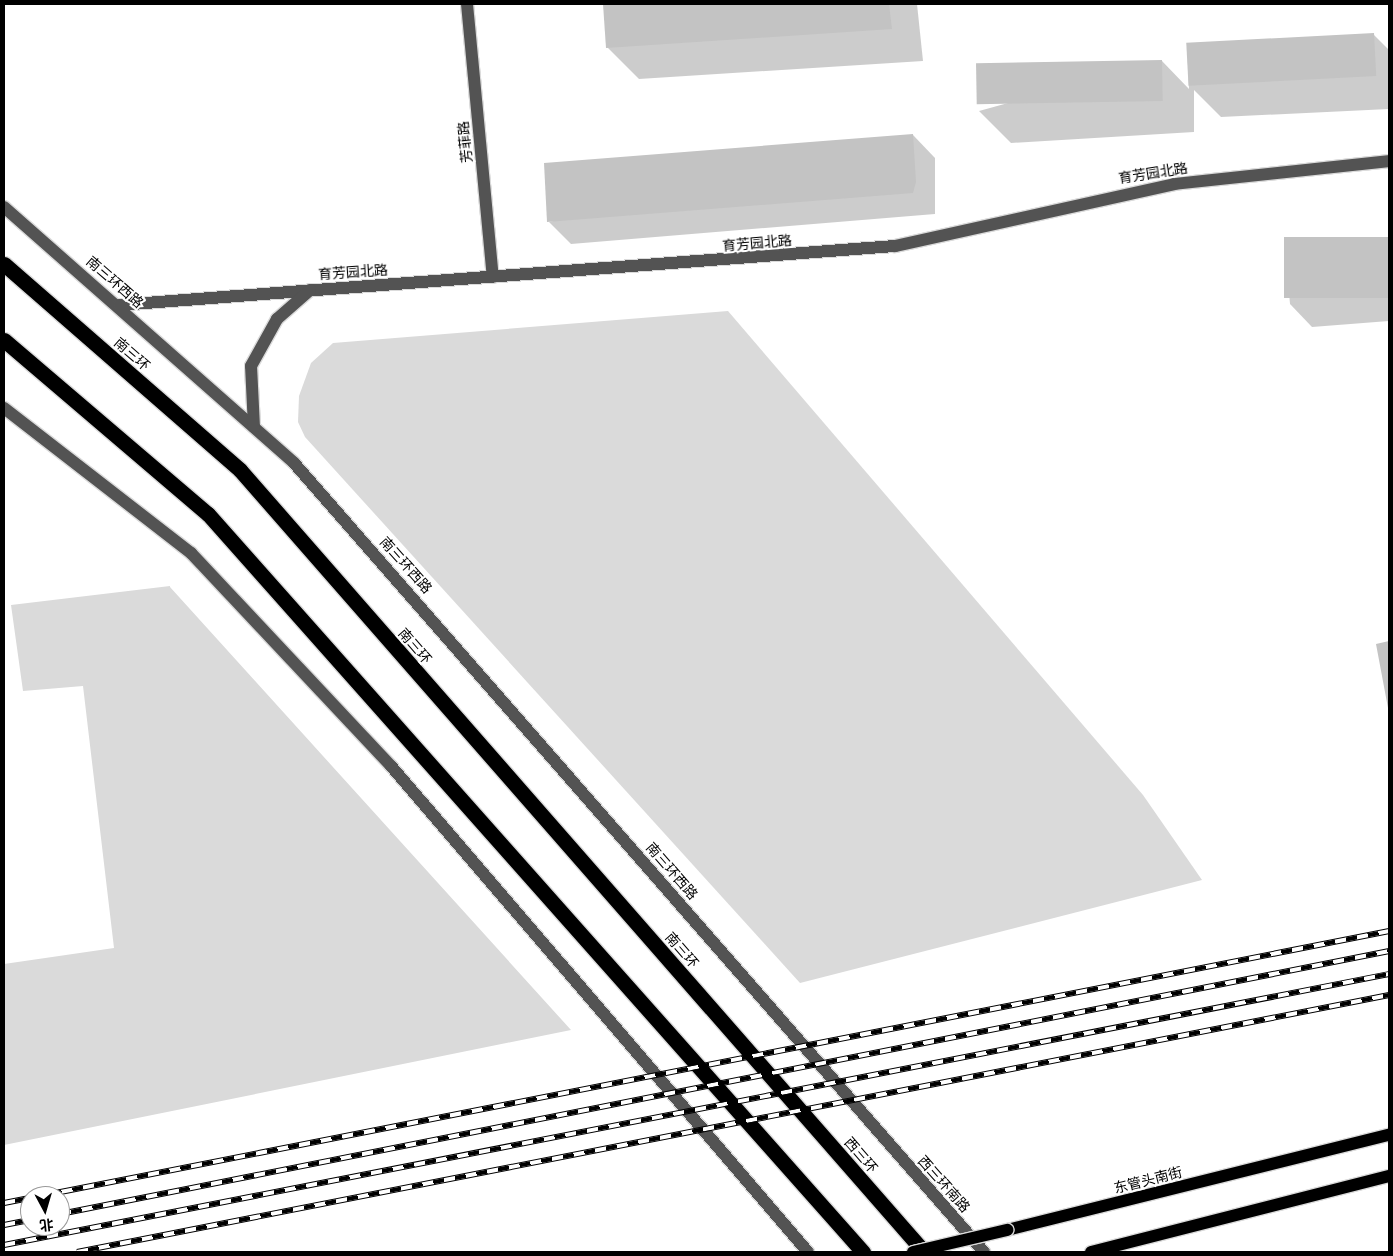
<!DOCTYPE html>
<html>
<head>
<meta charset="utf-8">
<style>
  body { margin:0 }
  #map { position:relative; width:1393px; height:1256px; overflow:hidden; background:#fff; font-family:"Archivo Narrow","Noto Sans SC",sans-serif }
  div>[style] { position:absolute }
  .green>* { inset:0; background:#dadada }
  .shadow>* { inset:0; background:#0003 }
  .building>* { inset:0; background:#c3c3c3; transform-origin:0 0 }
  .roads { filter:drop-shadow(1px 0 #dbdbdb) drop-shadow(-1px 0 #dbdbdb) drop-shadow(0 1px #dbdbdb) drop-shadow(0 -1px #dbdbdb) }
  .minor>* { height:12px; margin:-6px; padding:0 6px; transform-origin:6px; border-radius:6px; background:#535353 }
  .major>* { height:12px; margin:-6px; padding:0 6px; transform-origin:6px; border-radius:6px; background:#000 }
  .highway>* { height:15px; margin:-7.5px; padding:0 7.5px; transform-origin:7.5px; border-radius:7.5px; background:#000 }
  .rail>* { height:5.5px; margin-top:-2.75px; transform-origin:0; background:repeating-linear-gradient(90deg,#fff 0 11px,#000 0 22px); box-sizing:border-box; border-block:1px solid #000 }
  .bridges { filter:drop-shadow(1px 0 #dbdbdb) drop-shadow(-1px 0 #dbdbdb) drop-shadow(0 1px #dbdbdb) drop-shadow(0 -1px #dbdbdb) }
  .major-bridge>* { height:12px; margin:-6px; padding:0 6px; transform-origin:6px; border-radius:6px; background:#000 }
  span { translate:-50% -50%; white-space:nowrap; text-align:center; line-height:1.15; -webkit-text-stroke:4px #fff; paint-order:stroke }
  .street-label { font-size:14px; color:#000 }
  .frame { position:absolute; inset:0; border:5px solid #000; pointer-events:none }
  .north { position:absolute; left:20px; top:1186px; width:50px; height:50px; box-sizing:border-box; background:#fff; border:1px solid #999; border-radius:50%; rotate:174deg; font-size:14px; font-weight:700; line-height:20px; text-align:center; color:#000 }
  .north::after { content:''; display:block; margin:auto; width:18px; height:22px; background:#000; clip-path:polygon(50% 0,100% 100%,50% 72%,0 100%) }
</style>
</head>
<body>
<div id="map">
  <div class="green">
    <i style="clip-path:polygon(728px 311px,1143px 795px,1202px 880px,800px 983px,305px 437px,298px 422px,299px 396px,311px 363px,333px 343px)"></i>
    <i style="clip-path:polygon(170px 586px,170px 587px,571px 1030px,4px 1145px,4px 964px,114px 948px,83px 686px,23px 691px,11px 605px)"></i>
  </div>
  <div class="shadow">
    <i style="clip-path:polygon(604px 4px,917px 4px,923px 61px,639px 79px,607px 47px)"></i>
    <i style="clip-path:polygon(1373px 34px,1389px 50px,1389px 109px,1221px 117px,1194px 90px,1194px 132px,1011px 143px,979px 111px,1162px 61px,1189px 89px,1187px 44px)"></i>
    <i style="clip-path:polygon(913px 135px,935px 158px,935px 214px,571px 244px,549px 222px)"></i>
    <i style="clip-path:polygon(1389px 239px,1389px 321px,1312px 327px,1290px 304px,1285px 246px)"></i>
    <i style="clip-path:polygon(1389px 642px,1389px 706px,1378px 645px)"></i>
  </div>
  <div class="building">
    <i style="clip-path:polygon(603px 4px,889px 4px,892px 29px,606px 48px)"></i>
    <i style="left:1374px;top:33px;width:43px;height:188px;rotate:87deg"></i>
    <i style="left:1162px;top:60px;width:41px;height:186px;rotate:89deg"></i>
    <i style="clip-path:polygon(913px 134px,916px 182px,913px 193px,547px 222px,544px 163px)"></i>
    <i style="left:1389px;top:237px;width:61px;height:105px;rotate:90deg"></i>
    <i style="clip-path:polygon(1389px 641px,1389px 708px,1388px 708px,1376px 644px)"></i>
  </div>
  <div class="roads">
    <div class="minor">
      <i style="left:467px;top:4px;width:274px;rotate:84.6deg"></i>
      <i style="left:4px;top:207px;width:387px;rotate:41.4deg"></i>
      <i style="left:294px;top:463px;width:1048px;rotate:48.83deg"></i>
      <i style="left:119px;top:305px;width:778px;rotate:-4.35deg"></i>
      <i style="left:895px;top:246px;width:286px;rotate:-12.5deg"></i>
      <i style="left:1174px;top:184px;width:216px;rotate:-6.1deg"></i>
      <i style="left:4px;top:408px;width:237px;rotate:37.8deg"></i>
      <i style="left:191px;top:553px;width:292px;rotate:46.8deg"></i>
      <i style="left:391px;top:766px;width:640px;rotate:49.37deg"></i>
      <i style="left:254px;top:427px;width:61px;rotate:-92.8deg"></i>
      <i style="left:251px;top:366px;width:54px;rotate:-61deg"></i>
      <i style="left:277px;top:319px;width:44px;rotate:-41.3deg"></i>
    </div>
    <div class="major">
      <i style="left:1007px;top:1230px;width:394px;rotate:-14deg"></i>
      <i style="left:1091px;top:1252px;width:308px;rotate:-14.3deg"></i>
    </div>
    <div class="highway">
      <i style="left:4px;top:264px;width:313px;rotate:41.1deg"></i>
      <i style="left:240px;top:470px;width:1039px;rotate:48.82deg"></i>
      <i style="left:4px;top:340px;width:268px;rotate:40.5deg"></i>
      <i style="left:208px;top:514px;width:987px;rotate:48.41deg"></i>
    </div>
  </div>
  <div class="rail">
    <i style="left:40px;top:1196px;width:1375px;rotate:-11.11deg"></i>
    <i style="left:4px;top:1203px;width:26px;rotate:-11deg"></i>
    <i style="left:60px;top:1214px;width:1355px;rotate:-11.19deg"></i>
    <i style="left:4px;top:1225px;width:26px;rotate:-11deg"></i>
    <i style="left:4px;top:1245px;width:1411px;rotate:-11.07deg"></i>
    <i style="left:77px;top:1252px;width:1337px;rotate:-11.08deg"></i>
  </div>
  <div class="bridges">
    <div class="major-bridge">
      <i style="left:913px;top:1252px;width:97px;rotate:-13.2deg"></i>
    </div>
  </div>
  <div class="street-label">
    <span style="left:465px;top:142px;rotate:-96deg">芳菲路</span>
    <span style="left:1153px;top:173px;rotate:-9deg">育芳园北路</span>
    <span style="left:757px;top:243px;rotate:-5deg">育芳园北路</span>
    <span style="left:353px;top:272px;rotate:-4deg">育芳园北路</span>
    <span style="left:115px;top:282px;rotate:41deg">南三环西路</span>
    <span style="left:132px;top:354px;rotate:41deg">南三环</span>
    <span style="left:406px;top:565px;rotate:48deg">南三环西路</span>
    <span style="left:415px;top:646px;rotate:49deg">南三环</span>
    <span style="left:672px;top:871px;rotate:49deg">南三环西路</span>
    <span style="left:682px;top:950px;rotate:49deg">南三环</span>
    <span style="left:861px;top:1155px;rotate:49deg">西三环</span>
    <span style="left:1148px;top:1180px;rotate:-14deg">东管头南街</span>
    <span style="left:944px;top:1184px;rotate:48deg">西三环南路</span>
  </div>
  <div class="frame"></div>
  <div class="north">北</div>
</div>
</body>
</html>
